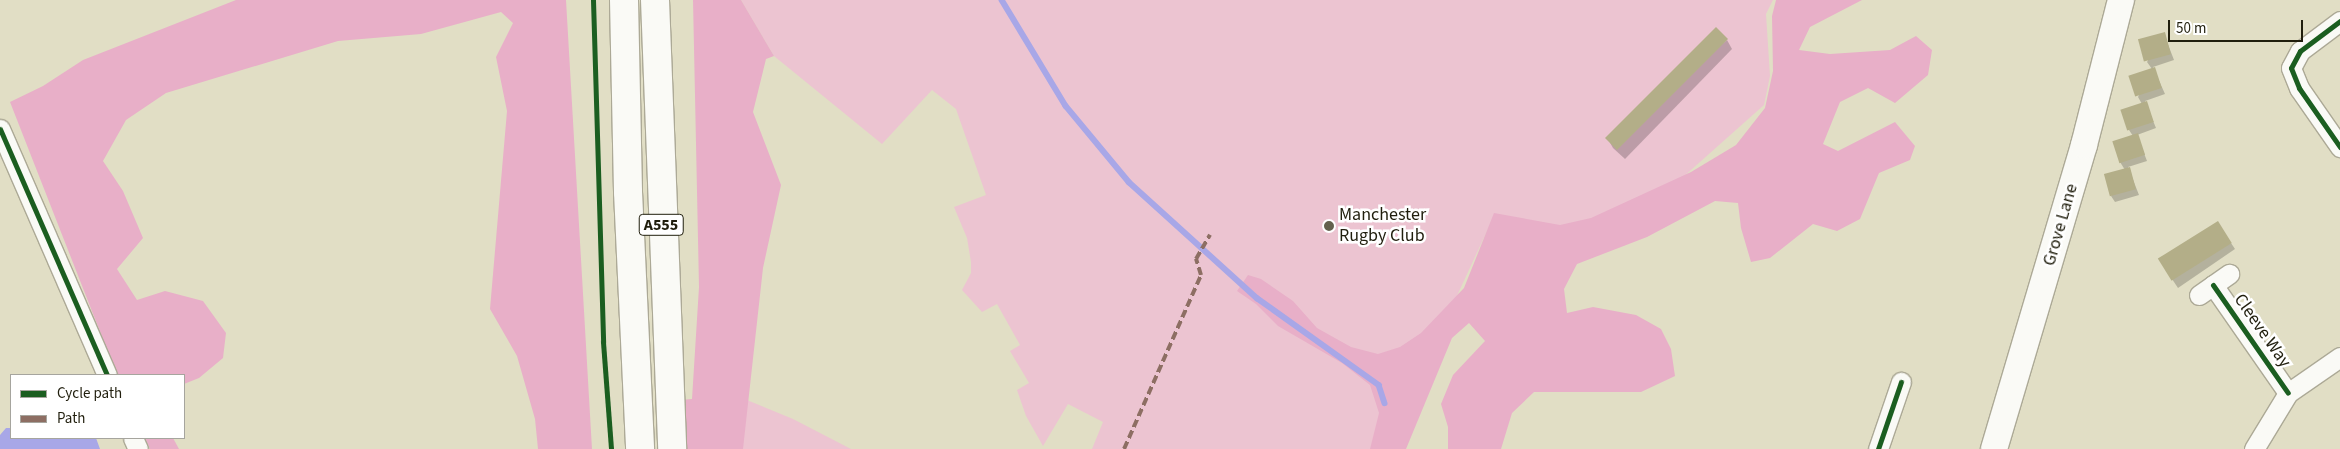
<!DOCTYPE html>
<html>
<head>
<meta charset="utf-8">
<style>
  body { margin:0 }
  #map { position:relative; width:2340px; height:449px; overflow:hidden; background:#e1dec5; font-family:"Source Sans 3",sans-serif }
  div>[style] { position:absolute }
  .green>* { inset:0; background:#ecc4d1 }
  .forest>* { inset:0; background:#e8afc8 }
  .water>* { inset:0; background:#a8a7e7 }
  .shadow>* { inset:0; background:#0003 }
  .stream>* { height:5.5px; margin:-2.75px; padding:0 2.75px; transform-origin:2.75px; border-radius:2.75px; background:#a8a7e7 }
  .building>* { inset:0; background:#b3ae88; transform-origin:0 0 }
  .roads { filter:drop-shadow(1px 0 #aca996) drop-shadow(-1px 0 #aca996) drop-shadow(0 1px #aca996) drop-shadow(0 -1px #aca996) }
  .street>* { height:19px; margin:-9.5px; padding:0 9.5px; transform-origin:9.5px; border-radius:9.5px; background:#fafaf6 }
  .secondary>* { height:26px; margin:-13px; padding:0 13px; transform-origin:13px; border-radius:13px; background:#fafaf6 }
  .highway>* { height:28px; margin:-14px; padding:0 14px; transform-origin:14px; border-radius:14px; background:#fafaf6 }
  .quiet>* { height:4px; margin-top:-2px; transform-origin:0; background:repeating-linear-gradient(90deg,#8d6e63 0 8px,transparent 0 12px) }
  .cycleway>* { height:5px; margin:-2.5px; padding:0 2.5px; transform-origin:2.5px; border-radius:2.5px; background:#1b5e20 }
  .dots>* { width:14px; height:14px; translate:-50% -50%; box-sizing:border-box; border:2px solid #fff; border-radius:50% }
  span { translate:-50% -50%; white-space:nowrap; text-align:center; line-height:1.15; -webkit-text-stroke:5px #fff; paint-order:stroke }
  .shield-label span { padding:1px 4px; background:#fff; border:1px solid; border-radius:4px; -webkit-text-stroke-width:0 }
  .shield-label { font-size:16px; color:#201e0d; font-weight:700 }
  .poi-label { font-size:18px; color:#201e0d }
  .left { translate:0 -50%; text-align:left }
  .street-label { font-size:18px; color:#201e0d }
  .legend { position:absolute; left:10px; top:374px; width:175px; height:65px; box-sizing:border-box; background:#fff; border:1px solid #a6a59e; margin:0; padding:6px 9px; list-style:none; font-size:15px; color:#201e0d }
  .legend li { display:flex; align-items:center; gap:10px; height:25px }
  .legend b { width:25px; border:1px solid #a6a59e }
  .scale { position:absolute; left:2168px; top:20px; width:135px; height:22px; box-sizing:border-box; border:2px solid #201e0d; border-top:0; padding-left:6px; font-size:15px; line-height:18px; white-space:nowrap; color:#201e0d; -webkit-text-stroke:4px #fff; paint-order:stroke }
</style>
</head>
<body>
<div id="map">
  <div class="green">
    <i style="clip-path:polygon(741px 0,1773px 0,1766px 14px,1770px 76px,1764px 105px,1664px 194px,1566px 235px,1493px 218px,1386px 449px,1092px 449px,1103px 422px,1068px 404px,1043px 446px,1026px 416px,1017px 390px,1029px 383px,1010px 351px,1020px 345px,997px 304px,982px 312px,962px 290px,971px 273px,971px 262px,967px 238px,954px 207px,986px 195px,956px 109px,932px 90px,882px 144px,774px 56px)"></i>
    <i style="clip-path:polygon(737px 396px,793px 419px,851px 449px,724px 449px)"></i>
  </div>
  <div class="forest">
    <i style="clip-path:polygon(236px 0,566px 0,592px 449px,538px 449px,535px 419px,517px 356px,490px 309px,507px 111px,496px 57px,513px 23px,501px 12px,421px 34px,338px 41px,166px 93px,126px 120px,103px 161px,123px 191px,143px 238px,117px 269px,137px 300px,165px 291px,203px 301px,226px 333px,223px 358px,199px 378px,184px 384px,184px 375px,117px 375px,10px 102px,43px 86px,83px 60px)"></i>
    <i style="clip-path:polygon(693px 0,741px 0,774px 56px,766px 59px,753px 112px,781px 185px,763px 268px,743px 449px,684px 449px,680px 400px,692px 399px,699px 287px)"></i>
    <i style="clip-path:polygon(1776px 0,1862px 0,1810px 27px,1799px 50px,1830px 54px,1890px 50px,1916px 36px,1932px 50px,1928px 75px,1895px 103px,1868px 88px,1840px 102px,1823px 144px,1838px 151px,1895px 122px,1915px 146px,1910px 160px,1879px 173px,1860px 219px,1837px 231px,1813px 224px,1770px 258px,1751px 262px,1741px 228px,1738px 203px,1715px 201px,1647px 237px,1577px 264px,1564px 289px,1567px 313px,1593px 307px,1636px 315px,1661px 329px,1671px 349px,1675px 376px,1641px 392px,1534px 392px,1512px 413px,1501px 449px,1448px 449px,1448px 427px,1441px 404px,1453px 375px,1485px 341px,1469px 323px,1452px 338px,1406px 449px,1370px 449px,1379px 413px,1370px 385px,1342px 363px,1278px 326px,1256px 304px,1237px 291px,1248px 275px,1261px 279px,1293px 301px,1317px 328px,1351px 347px,1378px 354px,1400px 347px,1421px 333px,1464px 288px,1494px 213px,1560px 225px,1591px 218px,1691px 172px,1736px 145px,1765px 108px,1773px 71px,1772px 16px)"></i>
    <i style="clip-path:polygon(145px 438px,173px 438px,179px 449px,150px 449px)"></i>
  </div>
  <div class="water">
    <i style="clip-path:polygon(6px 428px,11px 428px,11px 438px,96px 438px,100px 449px,0 449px,0 435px)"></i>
  </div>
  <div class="shadow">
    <i style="clip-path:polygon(2164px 34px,2174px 60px,2153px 67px,2165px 94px,2145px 101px,2156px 128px,2137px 135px,2147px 161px,2128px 167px,2139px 195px,2115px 202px,2111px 196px,2125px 170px,2120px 162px,2133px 136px,2129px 130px,2142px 104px,2138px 97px,2152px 69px,2147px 62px)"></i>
    <i style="clip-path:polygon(1727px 40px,1732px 49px,1625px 159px,1613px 148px,1608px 139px)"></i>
    <i style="clip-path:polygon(2231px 243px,2235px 249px,2178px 288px,2164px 267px)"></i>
  </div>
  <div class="stream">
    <i style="left:1002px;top:0;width:124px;rotate:58.9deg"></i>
    <i style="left:1066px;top:106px;width:99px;rotate:50.3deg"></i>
    <i style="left:1129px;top:182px;width:173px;rotate:42.2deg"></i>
    <i style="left:1257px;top:298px;width:150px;rotate:35.5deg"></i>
    <i style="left:1379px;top:385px;width:19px;rotate:72deg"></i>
  </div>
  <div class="building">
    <i style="left:1716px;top:27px;width:17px;height:157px;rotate:45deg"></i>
    <i style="left:2165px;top:32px;width:23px;height:28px;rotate:75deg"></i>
    <i style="left:2155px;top:67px;width:22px;height:28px;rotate:72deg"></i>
    <i style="left:2147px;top:101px;width:22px;height:28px;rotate:72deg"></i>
    <i style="left:2138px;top:133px;width:23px;height:27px;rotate:72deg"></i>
    <i style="left:2130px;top:167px;width:23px;height:27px;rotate:75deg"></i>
    <i style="left:2218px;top:221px;width:26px;height:71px;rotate:58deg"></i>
  </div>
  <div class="roads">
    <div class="street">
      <i style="left:2340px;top:21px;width:50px;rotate:143.1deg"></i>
      <i style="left:2300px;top:51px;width:19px;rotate:118deg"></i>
      <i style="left:2291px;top:68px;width:22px;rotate:68deg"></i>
      <i style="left:2299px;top:88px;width:72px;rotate:55.2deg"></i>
      <i style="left:0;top:129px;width:268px;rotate:66.5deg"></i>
      <i style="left:2213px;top:285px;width:131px;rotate:55.2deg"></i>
      <i style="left:2199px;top:295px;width:37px;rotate:-35deg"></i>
      <i style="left:133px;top:438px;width:12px;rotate:66deg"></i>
      <i style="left:1878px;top:449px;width:71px;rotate:-71.1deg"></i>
      <i style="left:2254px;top:449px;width:66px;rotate:-58.7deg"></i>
      <i style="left:2288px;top:393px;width:63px;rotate:-34.7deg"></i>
    </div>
    <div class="secondary">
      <i style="left:1994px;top:449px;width:317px;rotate:-73.5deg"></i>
      <i style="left:2084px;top:145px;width:150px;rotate:-75.7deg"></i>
    </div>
    <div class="highway">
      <i style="left:624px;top:0;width:192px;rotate:88.8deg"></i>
      <i style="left:628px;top:192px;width:257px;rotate:87.3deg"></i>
      <i style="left:655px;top:0;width:449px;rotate:87.8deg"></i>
    </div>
  </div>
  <div class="quiet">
    <i style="left:1124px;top:449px;width:190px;rotate:-66.1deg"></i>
    <i style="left:1201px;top:275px;width:17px;rotate:-107deg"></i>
    <i style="left:1196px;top:259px;width:28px;rotate:-60deg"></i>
  </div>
  <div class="cycleway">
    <i style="left:593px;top:0;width:342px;rotate:88.3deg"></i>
    <i style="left:603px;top:342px;width:107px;rotate:85.7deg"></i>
    <i style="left:2340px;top:21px;width:50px;rotate:143.1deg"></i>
    <i style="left:2300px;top:51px;width:19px;rotate:118deg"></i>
    <i style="left:2291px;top:68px;width:22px;rotate:68deg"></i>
    <i style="left:2299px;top:88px;width:72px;rotate:55.2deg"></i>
    <i style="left:0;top:129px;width:268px;rotate:66.5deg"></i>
    <i style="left:2213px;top:285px;width:131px;rotate:55.2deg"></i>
    <i style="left:1878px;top:449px;width:71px;rotate:-71.1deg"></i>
  </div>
  <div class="dots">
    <i style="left:1329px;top:226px;background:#64614d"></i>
  </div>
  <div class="shield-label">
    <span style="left:661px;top:225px">A555</span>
  </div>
  <div class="poi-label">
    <span class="left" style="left:1339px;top:226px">Manchester<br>Rugby Club</span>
  </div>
  <div class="street-label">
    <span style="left:2061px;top:225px;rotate:-74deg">Grove Lane</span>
    <span style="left:2262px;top:331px;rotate:55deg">Cleeve Way</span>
  </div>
  <ul class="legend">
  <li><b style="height:6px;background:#1b5e20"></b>Cycle path</li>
  <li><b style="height:6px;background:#8d6e63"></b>Path</li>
  </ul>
  <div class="scale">50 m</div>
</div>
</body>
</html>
